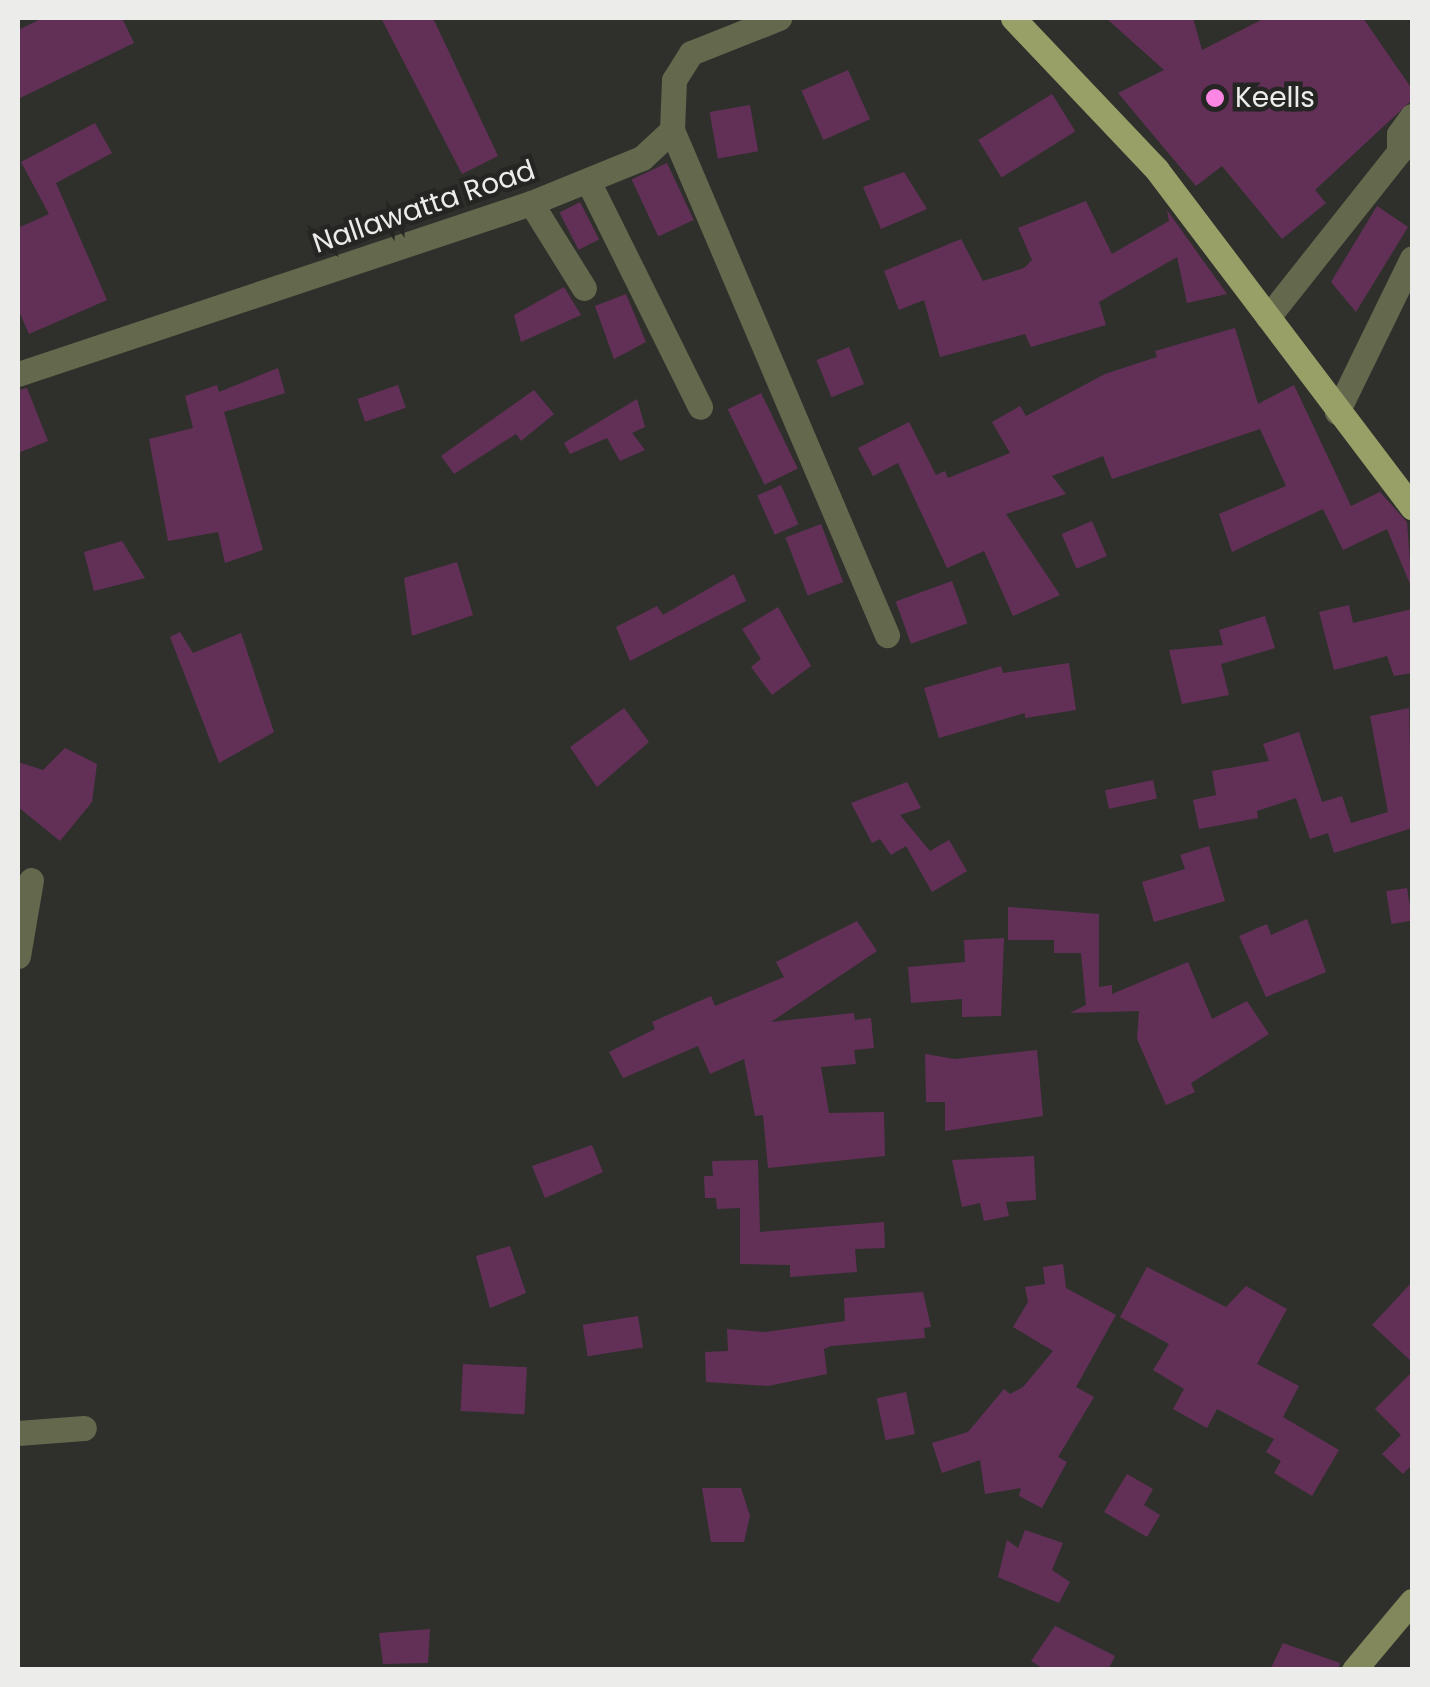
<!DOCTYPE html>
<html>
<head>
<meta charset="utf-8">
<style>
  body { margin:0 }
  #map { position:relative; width:1430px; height:1687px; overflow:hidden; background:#2f302c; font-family:Poppins,sans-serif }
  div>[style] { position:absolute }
  .building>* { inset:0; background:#623057; transform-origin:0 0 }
  .street>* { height:25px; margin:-12.5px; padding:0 12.5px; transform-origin:12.5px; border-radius:12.5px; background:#64684d }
  .secondary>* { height:25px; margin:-12.5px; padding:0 12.5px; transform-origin:12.5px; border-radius:12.5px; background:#82875c }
  .primary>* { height:25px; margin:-12.5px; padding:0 12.5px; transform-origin:12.5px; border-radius:12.5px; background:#989f67 }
  .dots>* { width:28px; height:28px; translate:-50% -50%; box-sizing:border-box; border:5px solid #252623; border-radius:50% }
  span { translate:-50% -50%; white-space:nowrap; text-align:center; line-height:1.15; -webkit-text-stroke:9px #252623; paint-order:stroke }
  .poi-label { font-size:28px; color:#ecedeb }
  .left { translate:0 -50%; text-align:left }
  .street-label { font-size:28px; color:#ecedeb }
  .frame { position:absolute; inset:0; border:20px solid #ecedeb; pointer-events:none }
</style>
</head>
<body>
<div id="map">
  <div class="building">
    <i style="clip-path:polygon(43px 18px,122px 18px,134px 43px,18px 99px,18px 30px)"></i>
    <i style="clip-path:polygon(381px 18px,433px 18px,498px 156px,462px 174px)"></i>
    <i style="clip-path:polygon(1106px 18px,1193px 18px,1202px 50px,1265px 18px,1363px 18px,1412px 89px,1412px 100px,1315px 190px,1326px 203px,1282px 239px,1222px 166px,1196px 186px,1118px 93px,1164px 70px)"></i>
    <i style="left:848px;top:70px;width:54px;height:51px;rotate:66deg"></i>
    <i style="left:1052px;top:94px;width:44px;height:87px;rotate:58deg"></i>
    <i style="left:750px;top:105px;width:47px;height:41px;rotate:80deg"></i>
    <i style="clip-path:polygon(95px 123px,112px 153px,56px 183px,107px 300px,29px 334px,18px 309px,18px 228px,49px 214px,21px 162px)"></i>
    <i style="left:667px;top:163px;width:63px;height:39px;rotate:65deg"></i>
    <i style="clip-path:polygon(904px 172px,927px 209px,881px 229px,863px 187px)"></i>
    <i style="clip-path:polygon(1086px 201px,1112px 254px,1169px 221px,1167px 210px,1227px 294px,1187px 303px,1177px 257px,1099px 302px,1106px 325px,1031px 347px,1025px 334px,940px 357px,924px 300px,899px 310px,884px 271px,961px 239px,983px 281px,1024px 268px,1032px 260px,1018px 228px)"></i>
    <i style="left:580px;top:202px;width:42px;height:23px;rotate:63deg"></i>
    <i style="clip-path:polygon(1377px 206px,1408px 227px,1356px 312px,1331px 282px)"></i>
    <i style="clip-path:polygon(564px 287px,581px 315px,521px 342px,514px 315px)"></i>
    <i style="clip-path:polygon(626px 294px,646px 342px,614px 359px,595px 306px)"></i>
    <i style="clip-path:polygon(1235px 328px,1258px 404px,1294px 385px,1351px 506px,1380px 492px,1407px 522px,1412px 589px,1387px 529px,1343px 550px,1323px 509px,1232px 552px,1219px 514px,1286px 486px,1260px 429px,1112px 479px,1103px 456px,1052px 476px,1066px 494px,1006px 514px,1060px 595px,1013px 616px,984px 551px,947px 568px,898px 463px,873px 476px,858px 448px,909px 422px,936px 475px,945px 471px,948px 478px,1010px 453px,992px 422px,1020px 406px,1026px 416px,1105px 374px,1157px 357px,1155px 351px)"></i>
    <i style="left:849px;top:347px;width:40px;height:35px;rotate:68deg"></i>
    <i style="clip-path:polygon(278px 368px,285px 393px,224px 412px,263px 550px,225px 563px,218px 532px,168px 541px,149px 439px,193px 428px,185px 396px,217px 385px,219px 392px)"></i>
    <i style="left:398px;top:385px;width:24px;height:43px;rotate:71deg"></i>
    <i style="clip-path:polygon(27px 388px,48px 441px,18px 453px,18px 390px)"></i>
    <i style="clip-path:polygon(534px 390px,554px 414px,521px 441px,516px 434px,454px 474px,441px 456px)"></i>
    <i style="left:761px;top:393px;width:84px;height:37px;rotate:64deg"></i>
    <i style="clip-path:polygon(637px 399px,645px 427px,632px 433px,645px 450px,620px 461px,607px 438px,570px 454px,564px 443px)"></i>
    <i style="left:781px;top:485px;width:43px;height:26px;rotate:66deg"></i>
    <i style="left:1092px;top:521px;width:38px;height:33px;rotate:67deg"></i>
    <i style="left:821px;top:524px;width:62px;height:38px;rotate:69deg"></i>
    <i style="clip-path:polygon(122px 541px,145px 578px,94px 591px,84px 552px)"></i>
    <i style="clip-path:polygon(457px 562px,473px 615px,412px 636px,404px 578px)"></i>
    <i style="clip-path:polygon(734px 574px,746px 601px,630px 661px,616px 627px,657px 606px,663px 615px)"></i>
    <i style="left:952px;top:581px;width:45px;height:60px;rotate:70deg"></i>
    <i style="clip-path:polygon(1349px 605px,1353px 623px,1412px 609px,1412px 673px,1394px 676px,1387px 656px,1334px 670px,1319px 612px)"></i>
    <i style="clip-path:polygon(778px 607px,811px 666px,772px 695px,751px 667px,761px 659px,742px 629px)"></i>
    <i style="clip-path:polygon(1265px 616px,1275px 648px,1221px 664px,1229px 695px,1182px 704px,1169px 650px,1223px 645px,1219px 630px)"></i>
    <i style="clip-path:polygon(180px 632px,193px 653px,241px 633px,274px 732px,219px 763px,170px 637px)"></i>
    <i style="clip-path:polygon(1069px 663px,1076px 710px,1025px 718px,1025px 713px,939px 738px,924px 688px,1001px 666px,1003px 673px)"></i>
    <i style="clip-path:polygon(624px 708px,649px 742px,597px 787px,570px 747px)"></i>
    <i style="clip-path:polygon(1409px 708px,1412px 828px,1334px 853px,1328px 833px,1310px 839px,1296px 798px,1257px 811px,1258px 818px,1199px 829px,1193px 800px,1216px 795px,1212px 771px,1269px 761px,1263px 744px,1299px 732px,1322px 802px,1342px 796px,1351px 823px,1388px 812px,1370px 716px)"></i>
    <i style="clip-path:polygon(65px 748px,97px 764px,92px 802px,60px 841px,18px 807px,18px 762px,43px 770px)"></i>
    <i style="left:1153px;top:780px;width:19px;height:49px;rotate:78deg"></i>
    <i style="clip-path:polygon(907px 782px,921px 808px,900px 815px,930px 851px,949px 840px,967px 871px,932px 892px,906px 846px,891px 855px,880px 839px,872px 843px,851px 803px)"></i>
    <i style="clip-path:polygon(1209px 846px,1225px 901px,1154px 922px,1142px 882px,1185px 869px,1180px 855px)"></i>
    <i style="left:1407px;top:888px;width:33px;height:21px;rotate:81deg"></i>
    <i style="clip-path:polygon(1008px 907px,1099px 914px,1099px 987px,1112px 985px,1112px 994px,1188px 962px,1212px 1019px,1247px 1001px,1269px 1034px,1191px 1083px,1195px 1092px,1166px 1105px,1137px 1039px,1139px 1011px,1070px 1013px,1086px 1005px,1081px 953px,1054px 953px,1054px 940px,1008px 940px)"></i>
    <i style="clip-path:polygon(1307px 919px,1326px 972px,1266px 997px,1239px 936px,1267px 924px,1271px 935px)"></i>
    <i style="clip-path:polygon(857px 921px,877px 951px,771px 1022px,854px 1013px,855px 1020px,871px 1018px,874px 1048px,854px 1050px,856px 1064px,821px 1067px,829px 1113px,884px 1112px,885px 1156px,768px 1168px,763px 1115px,755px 1116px,744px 1059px,710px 1074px,698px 1046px,623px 1078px,609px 1052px,655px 1029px,652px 1022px,711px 996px,715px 1006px,784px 977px,776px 962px)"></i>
    <i style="clip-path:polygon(1004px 938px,1001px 1016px,962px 1017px,962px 999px,911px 1003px,908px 967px,965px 962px,964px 940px)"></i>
    <i style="clip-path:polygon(1037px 1050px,1043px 1116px,945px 1131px,945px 1102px,926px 1102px,925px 1054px,955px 1059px)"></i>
    <i style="clip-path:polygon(592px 1145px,603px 1172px,545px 1198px,532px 1166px)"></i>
    <i style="clip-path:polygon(1034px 1156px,1036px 1200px,1006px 1202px,1009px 1216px,984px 1221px,980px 1203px,962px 1207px,952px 1160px)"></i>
    <i style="clip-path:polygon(758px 1160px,760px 1232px,884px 1222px,885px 1248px,855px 1249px,857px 1272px,790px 1277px,790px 1265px,740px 1264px,740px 1208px,717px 1209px,716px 1198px,705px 1198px,704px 1176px,713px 1176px,712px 1161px)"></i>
    <i style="clip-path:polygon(510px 1246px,526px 1293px,490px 1308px,476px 1256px)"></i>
    <i style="clip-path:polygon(1063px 1264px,1066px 1288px,1116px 1315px,1076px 1387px,1094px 1397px,1058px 1457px,1067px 1462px,1042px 1508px,1019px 1496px,1021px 1488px,985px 1494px,980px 1460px,942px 1473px,932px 1443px,968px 1432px,1004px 1389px,1010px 1394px,1023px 1387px,1053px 1351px,1013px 1327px,1028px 1302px,1025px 1287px,1045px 1284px,1043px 1267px)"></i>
    <i style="clip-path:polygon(1147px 1267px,1226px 1307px,1246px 1286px,1287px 1309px,1257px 1364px,1299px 1386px,1283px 1417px,1339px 1450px,1312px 1496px,1274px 1473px,1281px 1461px,1266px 1452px,1274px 1439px,1217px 1409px,1207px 1428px,1173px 1409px,1184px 1389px,1153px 1370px,1169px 1344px,1120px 1317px)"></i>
    <i style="clip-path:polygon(1412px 1282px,1412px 1362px,1372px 1325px)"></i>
    <i style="clip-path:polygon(923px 1292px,931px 1327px,924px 1328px,925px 1338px,831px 1346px,824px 1349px,827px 1374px,768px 1386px,706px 1382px,705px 1352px,728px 1351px,727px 1329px,765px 1332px,845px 1321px,844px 1298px)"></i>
    <i style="left:638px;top:1316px;width:32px;height:56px;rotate:81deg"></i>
    <i style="left:463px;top:1364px;width:64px;height:47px;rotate:3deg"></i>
    <i style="clip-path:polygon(1412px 1372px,1412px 1465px,1403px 1474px,1382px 1454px,1401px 1435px,1375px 1409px)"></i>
    <i style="left:906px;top:1392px;width:43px;height:30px;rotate:78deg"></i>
    <i style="clip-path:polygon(1127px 1474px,1153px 1489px,1144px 1505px,1160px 1515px,1147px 1537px,1104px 1512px)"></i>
    <i style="clip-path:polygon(702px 1488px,741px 1488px,750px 1516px,744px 1542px,711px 1542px)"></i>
    <i style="clip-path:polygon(1025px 1530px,1063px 1543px,1052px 1570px,1070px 1582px,1059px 1603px,998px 1577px,1007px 1540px,1018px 1548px)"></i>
    <i style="clip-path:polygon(1055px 1626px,1115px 1656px,1108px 1670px,1045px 1670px,1031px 1661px)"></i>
    <i style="clip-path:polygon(430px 1629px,428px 1663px,383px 1664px,379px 1633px)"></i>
    <i style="clip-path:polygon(1283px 1643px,1340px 1663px,1338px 1670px,1270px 1670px)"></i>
  </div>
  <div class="street">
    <i style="left:672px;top:130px;width:549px;rotate:66.94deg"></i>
    <i style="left:588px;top:181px;width:252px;rotate:63.6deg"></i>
    <i style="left:531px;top:203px;width:100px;rotate:58.1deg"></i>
    <i style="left:1268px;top:317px;width:211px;rotate:-51.6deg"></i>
    <i style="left:1399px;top:152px;width:18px;rotate:-90deg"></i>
    <i style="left:1399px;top:134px;width:22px;rotate:-54deg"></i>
    <i style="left:18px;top:374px;width:541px;rotate:-18.43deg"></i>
    <i style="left:531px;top:203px;width:120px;rotate:-22.1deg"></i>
    <i style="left:642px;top:158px;width:41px;rotate:-43deg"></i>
    <i style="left:672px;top:130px;width:50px;rotate:-87.7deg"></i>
    <i style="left:674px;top:80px;width:32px;rotate:-58deg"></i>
    <i style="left:691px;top:53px;width:95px;rotate:-21.7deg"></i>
    <i style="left:1337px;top:412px;width:171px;rotate:-64deg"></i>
    <i style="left:18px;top:956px;width:77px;rotate:-80.3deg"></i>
    <i style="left:18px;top:1433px;width:66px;rotate:-4.3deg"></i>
  </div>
  <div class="secondary">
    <i style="left:1354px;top:1670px;width:90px;rotate:-50deg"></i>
  </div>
  <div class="primary">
    <i style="left:1013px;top:18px;width:209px;rotate:46.5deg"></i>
    <i style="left:1157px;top:170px;width:423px;rotate:52.9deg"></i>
  </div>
  <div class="dots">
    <i style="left:1215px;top:98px;background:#fc86e3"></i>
  </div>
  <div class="poi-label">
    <span class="left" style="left:1235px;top:98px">Keells</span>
  </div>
  <div class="street-label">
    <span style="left:424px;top:207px;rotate:-19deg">Nallawatta Road</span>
  </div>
  <div class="frame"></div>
</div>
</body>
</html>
